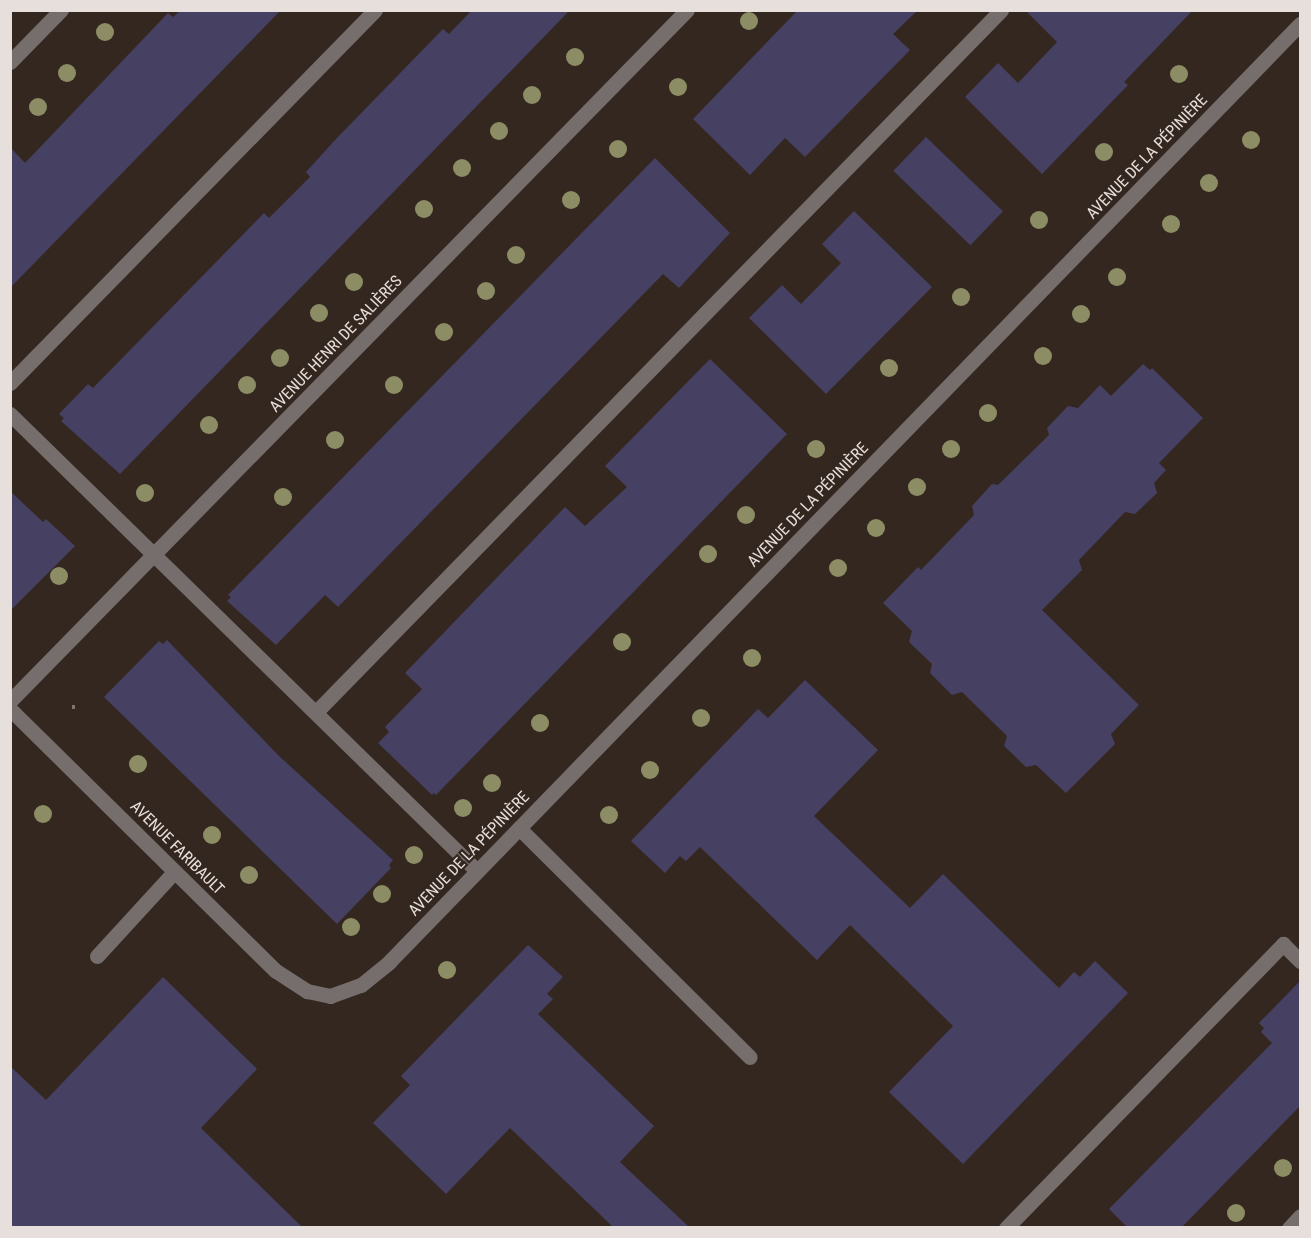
<!DOCTYPE html>
<html>
<head>
<meta charset="utf-8">
<style>
  body { margin:0 }
  #map { position:relative; width:1311px; height:1238px; overflow:hidden; background:#332720; font-family:"Roboto Condensed",sans-serif }
  div>[style] { position:absolute }
  .building>* { inset:0; background:#464063; transform-origin:0 0 }
  .path>* { height:4px; margin-top:-2px; transform-origin:0; background:repeating-linear-gradient(90deg,#7f756f 0 3px,transparent 0 7.5px) }
  .minor>* { height:15px; margin:-7.5px; padding:0 7.5px; transform-origin:7.5px; border-radius:7.5px; background:#766e6c }
  .trees>* { width:18px; height:18px; margin:-9px; border-radius:50%; background:#8c8d64 }
  span { translate:-50% -50%; white-space:nowrap; text-align:center; line-height:1.15; -webkit-text-stroke:4.5px #332720; paint-order:stroke }
  .street-label { font-size:16px; color:#e7dfdb }
  .frame { position:absolute; inset:0; border:12px solid #e7dfdb; pointer-events:none }
</style>
</head>
<body>
<div id="map">
  <div class="building">
    <i style="clip-path:polygon(181px 10px,281px 10px,10px 288px,10px 147px,25px 163px,168px 13px,173px 17px)"></i>
    <i style="clip-path:polygon(472px 10px,570px 10px,120px 474px,61px 421px,64px 418px,59px 414px,88px 384px,93px 388px,264px 213px,269px 218px,310px 177px,306px 172px,336px 139px,443px 29px,449px 34px)"></i>
    <i style="clip-path:polygon(798px 10px,918px 10px,893px 34px,910px 50px,805px 157px,785px 138px,750px 175px,693px 119px)"></i>
    <i style="clip-path:polygon(1025px 10px,1193px 10px,1124px 82px,1128px 85px,1042px 174px,965px 97px,998px 63px,1018px 83px,1057px 42px)"></i>
    <i style="left:926px;top:137px;width:107px;height:47px;rotate:44deg"></i>
    <i style="clip-path:polygon(655px 158px,730px 233px,679px 288px,663px 274px,338px 607px,325px 595px,276px 645px,227px 601px,231px 597px,228px 595px)"></i>
    <i style="clip-path:polygon(854px 211px,932px 287px,826px 394px,749px 318px,782px 285px,801px 304px,841px 263px,822px 244px)"></i>
    <i style="clip-path:polygon(710px 359px,787px 434px,436px 795px,434px 793px,432px 795px,378px 743px,389px 732px,385px 727px,422px 689px,405px 673px,565px 507px,585px 526px,627px 487px,605px 466px)"></i>
    <i style="clip-path:polygon(1143px 364px,1150px 370px,1152px 368px,1203px 418px,1159px 463px,1166px 470px,1154px 483px,1157px 493px,1135px 514px,1125px 512px,1079px 560px,1082px 570px,1042px 610px,1139px 705px,1111px 734px,1115px 744px,1066px 793px,1036px 765px,1026px 767px,1004px 746px,1007px 736px,962px 692px,952px 695px,930px 673px,932px 664px,909px 642px,912px 631px,883px 603px,918px 567px,921px 570px,974px 515px,972px 506px,992px 484px,998px 485px,1049px 435px,1047px 428px,1068px 406px,1078px 408px,1100px 385px,1111px 396px)"></i>
    <i style="clip-path:polygon(10px 491px,43px 522px,46px 519px,75px 546px,10px 611px)"></i>
    <i style="clip-path:polygon(167px 640px,279px 756px,393px 860px,389px 865px,391px 868px,337px 924px,104px 697px,159px 641px,163px 644px)"></i>
    <i style="clip-path:polygon(805px 680px,878px 750px,814px 816px,910px 908px,943px 874px,1059px 988px,1074px 972px,1080px 977px,1095px 961px,1128px 993px,963px 1164px,889px 1092px,953px 1026px,850px 925px,817px 960px,700px 847px,686px 861px,680px 856px,665px 873px,631px 841px,758px 709px,768px 718px)"></i>
    <i style="clip-path:polygon(528px 945px,563px 977px,547px 994px,553px 999px,538px 1014px,654px 1126px,620px 1162px,689px 1227px,613px 1227px,510px 1128px,446px 1194px,373px 1123px,410px 1085px,401px 1076px)"></i>
    <i style="clip-path:polygon(163px 977px,257px 1069px,201px 1128px,302px 1227px,10px 1227px,10px 1066px,46px 1100px)"></i>
    <i style="clip-path:polygon(1300px 981px,1300px 1106px,1182px 1227px,1127px 1227px,1109px 1209px,1272px 1043px,1261px 1032px,1264px 1028px,1259px 1023px)"></i>
  </div>
  <div class="path">
    <i style="left:72px;top:707px;width:4px"></i>
  </div>
  <div class="minor">
    <i style="left:10px;top:62px;width:73px;rotate:-45.6deg"></i>
    <i style="left:10px;top:383px;width:522px;rotate:-45.62deg"></i>
    <i style="left:10px;top:414px;width:653px;rotate:44.38deg"></i>
    <i style="left:10px;top:701px;width:967px;rotate:-45.59deg"></i>
    <i style="left:10px;top:709px;width:373px;rotate:44.6deg"></i>
    <i style="left:276px;top:971px;width:37px;rotate:33deg"></i>
    <i style="left:307px;top:991px;width:24px;rotate:12deg"></i>
    <i style="left:330px;top:996px;width:33px;rotate:-20deg"></i>
    <i style="left:361px;top:985px;width:36px;rotate:-39deg"></i>
    <i style="left:389px;top:962px;width:1308px;rotate:-45.84deg"></i>
    <i style="left:316px;top:712px;width:981px;rotate:-45.7deg"></i>
    <i style="left:519px;top:828px;width:325px;rotate:44.8deg"></i>
    <i style="left:97px;top:956px;width:115px;rotate:-47.5deg"></i>
    <i style="left:1006px;top:1228px;width:397px;rotate:-45.7deg"></i>
    <i style="left:1283px;top:944px;width:24px;rotate:45deg"></i>
    <i style="left:1289px;top:1228px;width:16px;rotate:-47deg"></i>
  </div>
  <div class="trees">
    <i style="left:749px;top:21px"></i>
    <i style="left:105px;top:32px"></i>
    <i style="left:575px;top:57px"></i>
    <i style="left:67px;top:73px"></i>
    <i style="left:1179px;top:74px"></i>
    <i style="left:678px;top:87px"></i>
    <i style="left:532px;top:95px"></i>
    <i style="left:38px;top:107px"></i>
    <i style="left:499px;top:131px"></i>
    <i style="left:1251px;top:140px"></i>
    <i style="left:618px;top:149px"></i>
    <i style="left:1104px;top:152px"></i>
    <i style="left:462px;top:168px"></i>
    <i style="left:1209px;top:183px"></i>
    <i style="left:571px;top:200px"></i>
    <i style="left:424px;top:209px"></i>
    <i style="left:1039px;top:220px"></i>
    <i style="left:1171px;top:224px"></i>
    <i style="left:516px;top:255px"></i>
    <i style="left:1117px;top:277px"></i>
    <i style="left:354px;top:282px"></i>
    <i style="left:486px;top:291px"></i>
    <i style="left:961px;top:297px"></i>
    <i style="left:319px;top:313px"></i>
    <i style="left:1081px;top:314px"></i>
    <i style="left:444px;top:332px"></i>
    <i style="left:1043px;top:356px"></i>
    <i style="left:280px;top:358px"></i>
    <i style="left:889px;top:368px"></i>
    <i style="left:247px;top:385px"></i>
    <i style="left:394px;top:385px"></i>
    <i style="left:988px;top:413px"></i>
    <i style="left:209px;top:425px"></i>
    <i style="left:335px;top:440px"></i>
    <i style="left:816px;top:449px"></i>
    <i style="left:951px;top:449px"></i>
    <i style="left:917px;top:487px"></i>
    <i style="left:145px;top:493px"></i>
    <i style="left:283px;top:497px"></i>
    <i style="left:746px;top:515px"></i>
    <i style="left:876px;top:528px"></i>
    <i style="left:708px;top:554px"></i>
    <i style="left:838px;top:568px"></i>
    <i style="left:59px;top:576px"></i>
    <i style="left:622px;top:642px"></i>
    <i style="left:752px;top:658px"></i>
    <i style="left:701px;top:718px"></i>
    <i style="left:540px;top:723px"></i>
    <i style="left:138px;top:764px"></i>
    <i style="left:650px;top:770px"></i>
    <i style="left:492px;top:783px"></i>
    <i style="left:463px;top:808px"></i>
    <i style="left:43px;top:814px"></i>
    <i style="left:609px;top:815px"></i>
    <i style="left:212px;top:835px"></i>
    <i style="left:414px;top:855px"></i>
    <i style="left:249px;top:875px"></i>
    <i style="left:382px;top:894px"></i>
    <i style="left:351px;top:927px"></i>
    <i style="left:447px;top:970px"></i>
    <i style="left:1283px;top:1168px"></i>
    <i style="left:1236px;top:1213px"></i>
  </div>
  <div class="street-label">
    <span style="left:1147px;top:157px;rotate:-46deg">AVENUE DE LA PÉPINIÈRE</span>
    <span style="left:336px;top:344px;rotate:-46deg">AVENUE HENRI DE SALIÈRES</span>
    <span style="left:808px;top:505px;rotate:-46deg">AVENUE DE LA PÉPINIÈRE</span>
    <span style="left:177px;top:848px;rotate:45deg">AVENUE FARIBAULT</span>
    <span style="left:469px;top:854px;rotate:-46deg">AVENUE DE LA PÉPINIÈRE</span>
  </div>
  <div class="frame"></div>
</div>
</body>
</html>
